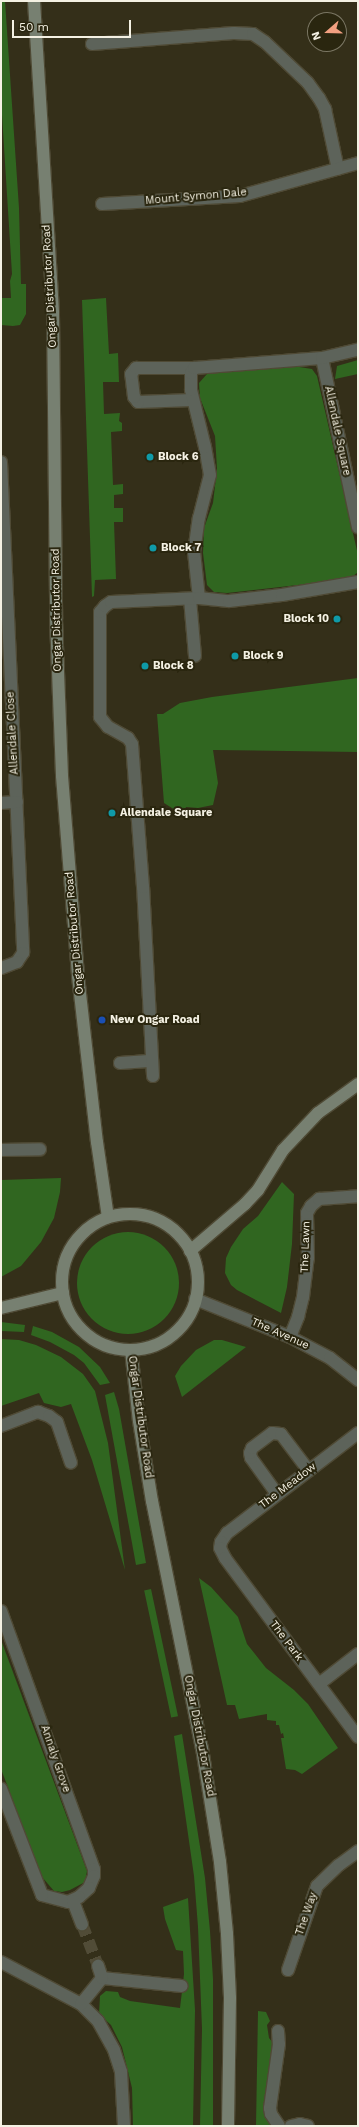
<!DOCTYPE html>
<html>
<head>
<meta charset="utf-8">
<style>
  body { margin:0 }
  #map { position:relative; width:359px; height:2127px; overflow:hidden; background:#342f19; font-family:"Work Sans",sans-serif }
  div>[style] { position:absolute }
  .green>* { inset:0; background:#306620; transform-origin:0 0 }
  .round { border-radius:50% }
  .street-tunnel>* { height:12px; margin-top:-6px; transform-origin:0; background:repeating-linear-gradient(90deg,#514c37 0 12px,transparent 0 18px) }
  .roads { filter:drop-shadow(1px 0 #4f4a35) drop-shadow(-1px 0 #4f4a35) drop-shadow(0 1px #4f4a35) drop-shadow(0 -1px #4f4a35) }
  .street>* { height:12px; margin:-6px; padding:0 6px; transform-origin:6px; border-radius:6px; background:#5d635a }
  .secondary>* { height:12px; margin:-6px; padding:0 6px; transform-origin:6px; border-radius:6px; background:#778071 }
  .secondary>.ring { margin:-6px; padding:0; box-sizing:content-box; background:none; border:12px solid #778071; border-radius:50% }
  .dots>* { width:11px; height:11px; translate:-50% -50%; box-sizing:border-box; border:2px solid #2a260f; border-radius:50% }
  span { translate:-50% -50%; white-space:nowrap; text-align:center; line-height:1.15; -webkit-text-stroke:4px #2a260f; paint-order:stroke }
  .street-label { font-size:11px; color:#f4f1e3 }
  .poi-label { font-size:11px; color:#f4f1e3; font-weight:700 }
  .left { translate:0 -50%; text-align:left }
  .right { translate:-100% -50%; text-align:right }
  .frame { position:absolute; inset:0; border:2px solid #f4f1e3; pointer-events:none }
  .north { position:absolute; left:307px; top:12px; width:40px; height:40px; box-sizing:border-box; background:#2a260f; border:1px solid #7b7764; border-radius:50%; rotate:250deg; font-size:11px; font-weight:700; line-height:16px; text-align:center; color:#f4f1e3 }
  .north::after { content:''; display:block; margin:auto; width:14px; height:18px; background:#f2a081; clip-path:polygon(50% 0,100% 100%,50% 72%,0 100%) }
  .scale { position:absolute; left:12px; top:20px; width:119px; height:18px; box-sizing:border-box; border:2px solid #f4f1e3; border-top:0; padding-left:5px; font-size:12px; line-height:14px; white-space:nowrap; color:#f4f1e3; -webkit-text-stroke:3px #2a260f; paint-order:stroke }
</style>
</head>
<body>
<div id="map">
  <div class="green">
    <i style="clip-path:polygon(1px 1px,5px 1px,19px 208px,21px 284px,26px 284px,26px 314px,20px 325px,13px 326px,1px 325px,1px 298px,11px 298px,10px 281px,12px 274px,1px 99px)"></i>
    <i style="clip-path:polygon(106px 298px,109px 354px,118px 353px,119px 382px,103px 382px,104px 414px,120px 413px,119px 421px,122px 423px,122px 431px,111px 432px,113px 485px,123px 484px,123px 494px,114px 495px,114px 508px,123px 508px,123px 522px,114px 522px,116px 579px,95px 580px,94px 596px,92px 597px,82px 300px)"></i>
    <i style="clip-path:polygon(358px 360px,358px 374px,335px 379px,337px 366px)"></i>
    <i style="clip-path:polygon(293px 366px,312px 369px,317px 376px,358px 555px,358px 572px,350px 579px,227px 593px,214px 592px,207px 585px,203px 553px,204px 528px,213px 503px,217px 469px,215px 436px,200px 398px,199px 383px,207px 374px,219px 370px)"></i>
    <i style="clip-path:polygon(358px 678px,358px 752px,213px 750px,218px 783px,213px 805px,198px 808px,186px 807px,183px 815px,164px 803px,157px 714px,163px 714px,180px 703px,212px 697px)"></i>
    <i style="clip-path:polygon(61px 1178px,60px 1192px,54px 1218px,41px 1242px,21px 1266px,1px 1277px,1px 1180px)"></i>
    <i style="clip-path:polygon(282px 1182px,294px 1194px,292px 1244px,287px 1287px,281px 1313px,237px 1290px,231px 1285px,225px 1273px,226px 1258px,231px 1247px,243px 1229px,258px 1216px)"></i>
    <i class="round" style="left:77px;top:1232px;width:102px;height:102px"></i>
    <i style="clip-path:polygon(1px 1322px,25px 1325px,24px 1332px,1px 1331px)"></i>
    <i style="clip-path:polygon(33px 1326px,52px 1332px,79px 1347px,100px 1367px,110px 1383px,100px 1385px,84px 1363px,74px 1355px,50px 1342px,31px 1335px)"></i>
    <i style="clip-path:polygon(1px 1339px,19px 1340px,36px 1345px,61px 1357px,83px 1374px,95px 1391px,108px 1443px,125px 1570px,92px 1460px,71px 1404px,61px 1407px,44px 1403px,39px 1393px,1px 1406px)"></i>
    <i style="clip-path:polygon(214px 1340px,222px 1340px,246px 1347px,182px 1397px,175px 1376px,181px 1366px,196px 1350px)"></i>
    <i style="clip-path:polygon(114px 1392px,119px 1409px,146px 1563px,136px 1565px,105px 1395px)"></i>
    <i style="clip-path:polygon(199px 1578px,211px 1587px,238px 1617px,247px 1644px,266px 1668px,294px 1690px,308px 1704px,338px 1748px,302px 1774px,295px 1770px,286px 1769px,281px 1738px,284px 1738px,283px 1733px,281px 1734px,279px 1725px,276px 1725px,276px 1721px,267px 1720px,267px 1714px,239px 1719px,235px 1705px,227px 1705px)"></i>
    <i style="left:151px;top:1589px;width:130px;height:7px;rotate:78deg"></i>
    <i style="clip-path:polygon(1px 1640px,87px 1871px,85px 1882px,70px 1890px,62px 1892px,54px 1891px,42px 1877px,1px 1769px)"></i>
    <i style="clip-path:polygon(182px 1734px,205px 1878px,210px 1931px,213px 1979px,213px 2126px,200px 2126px,202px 2029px,198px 1927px,194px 1876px,174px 1736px)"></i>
    <i style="clip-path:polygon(188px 1898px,195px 2010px,193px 2126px,133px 2126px,132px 2088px,122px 2047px,111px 2025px,99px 2014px,100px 1996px,106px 1991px,118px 1992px,120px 1997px,130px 2001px,180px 2008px,184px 1974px,183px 1951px,176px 1950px,165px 1919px,163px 1907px)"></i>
    <i style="clip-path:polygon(258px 2011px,266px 2012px,270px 2021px,267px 2025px,269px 2038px,273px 2043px,263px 2108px,271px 2126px,256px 2126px)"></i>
  </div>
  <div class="street-tunnel">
    <i style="left:82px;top:1924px;width:45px;rotate:69.1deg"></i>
  </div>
  <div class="roads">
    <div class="street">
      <i style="left:92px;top:44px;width:142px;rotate:-4.4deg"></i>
      <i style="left:234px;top:33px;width:19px;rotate:3deg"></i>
      <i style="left:253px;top:34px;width:14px;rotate:34deg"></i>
      <i style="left:265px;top:42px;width:59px;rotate:43.6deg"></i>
      <i style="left:308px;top:83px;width:19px;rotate:54deg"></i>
      <i style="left:319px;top:98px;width:13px;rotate:61deg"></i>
      <i style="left:325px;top:109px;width:61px;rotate:77.8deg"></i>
      <i style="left:102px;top:204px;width:138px;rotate:-3.3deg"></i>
      <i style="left:240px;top:196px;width:123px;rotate:-15.6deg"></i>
      <i style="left:322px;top:358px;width:173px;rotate:78deg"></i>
      <i style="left:192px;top:400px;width:54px;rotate:177.9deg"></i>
      <i style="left:138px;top:402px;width:6px;rotate:-129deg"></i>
      <i style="left:134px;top:397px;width:23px;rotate:-97deg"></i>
      <i style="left:131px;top:374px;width:8px;rotate:-50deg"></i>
      <i style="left:136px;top:368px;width:58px"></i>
      <i style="left:1px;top:462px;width:491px;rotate:87.4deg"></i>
      <i style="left:23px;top:953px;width:11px;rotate:124deg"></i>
      <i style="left:17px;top:962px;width:17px;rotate:159deg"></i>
      <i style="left:199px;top:598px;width:46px;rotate:-96.2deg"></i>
      <i style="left:194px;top:552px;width:34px;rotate:-82deg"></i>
      <i style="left:199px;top:518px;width:44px;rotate:-75.7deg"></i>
      <i style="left:210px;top:475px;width:28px;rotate:-100deg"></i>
      <i style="left:205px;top:447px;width:59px;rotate:-103.8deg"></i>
      <i style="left:191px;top:390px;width:17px;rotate:-90deg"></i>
      <i style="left:191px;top:373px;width:6px;rotate:-59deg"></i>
      <i style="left:194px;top:368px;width:128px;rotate:-4.5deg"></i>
      <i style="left:322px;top:358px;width:37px;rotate:-13deg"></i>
      <i style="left:190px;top:599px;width:57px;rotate:85deg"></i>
      <i style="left:1px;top:803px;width:16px;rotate:-4deg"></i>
      <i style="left:120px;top:1063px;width:32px;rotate:-4deg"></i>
      <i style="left:153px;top:1076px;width:189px;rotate:-93deg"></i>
      <i style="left:143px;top:887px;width:143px;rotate:-94.4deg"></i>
      <i style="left:132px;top:744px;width:7px;rotate:-124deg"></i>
      <i style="left:128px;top:738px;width:23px;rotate:-151deg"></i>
      <i style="left:108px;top:727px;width:13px;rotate:-129deg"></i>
      <i style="left:100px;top:717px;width:105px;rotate:-90deg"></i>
      <i style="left:100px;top:612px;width:8px;rotate:-50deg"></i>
      <i style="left:105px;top:606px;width:7px;rotate:-34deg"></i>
      <i style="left:111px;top:602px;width:88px;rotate:-2.6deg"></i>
      <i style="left:199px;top:598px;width:30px;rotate:6deg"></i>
      <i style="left:229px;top:601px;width:53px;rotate:-6.5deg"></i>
      <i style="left:282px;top:595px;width:77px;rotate:-9.7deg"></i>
      <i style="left:1px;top:1150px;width:39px;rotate:-1deg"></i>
      <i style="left:195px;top:1299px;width:102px;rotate:21.8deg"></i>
      <i style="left:290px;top:1337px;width:45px;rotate:27.7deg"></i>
      <i style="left:330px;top:1358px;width:36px;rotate:38deg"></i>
      <i style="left:290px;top:1337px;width:22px;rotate:-68deg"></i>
      <i style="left:298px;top:1317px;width:21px;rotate:-76deg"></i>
      <i style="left:303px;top:1297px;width:39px;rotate:-83deg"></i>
      <i style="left:308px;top:1258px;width:45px;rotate:-91.3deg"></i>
      <i style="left:307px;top:1213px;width:8px;rotate:-60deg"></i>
      <i style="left:311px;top:1206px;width:11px;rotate:-41deg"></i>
      <i style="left:319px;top:1199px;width:39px;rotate:-4deg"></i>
      <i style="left:1px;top:1426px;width:40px;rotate:-21deg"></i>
      <i style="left:38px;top:1412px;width:12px;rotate:20deg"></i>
      <i style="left:49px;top:1416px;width:10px;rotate:37deg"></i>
      <i style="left:57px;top:1422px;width:43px;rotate:71.1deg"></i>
      <i style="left:358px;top:1433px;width:165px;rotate:142.6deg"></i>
      <i style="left:227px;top:1533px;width:11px;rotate:124deg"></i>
      <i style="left:221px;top:1542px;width:6px;rotate:99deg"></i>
      <i style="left:220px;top:1548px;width:11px;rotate:63deg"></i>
      <i style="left:225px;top:1558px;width:223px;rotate:53.4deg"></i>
      <i style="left:277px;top:1494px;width:44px;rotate:-125.8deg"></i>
      <i style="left:251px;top:1458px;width:5px;rotate:-101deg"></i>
      <i style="left:250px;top:1453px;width:5px;rotate:-68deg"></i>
      <i style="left:252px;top:1448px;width:25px;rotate:-37deg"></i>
      <i style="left:272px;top:1433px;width:9px;rotate:6deg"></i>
      <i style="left:281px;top:1434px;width:46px;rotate:52.9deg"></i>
      <i style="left:1px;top:1611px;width:274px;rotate:70.2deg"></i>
      <i style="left:94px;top:1869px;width:7px;rotate:90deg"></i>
      <i style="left:94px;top:1876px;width:13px;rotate:113deg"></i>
      <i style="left:89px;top:1888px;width:13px;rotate:138deg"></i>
      <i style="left:79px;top:1897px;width:12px;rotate:156deg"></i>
      <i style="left:68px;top:1902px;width:27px;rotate:-165deg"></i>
      <i style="left:42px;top:1895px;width:114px;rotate:-111.1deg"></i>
      <i style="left:319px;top:1684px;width:49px;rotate:-37.6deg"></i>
      <i style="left:73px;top:1901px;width:25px;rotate:69deg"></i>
      <i style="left:1px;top:1962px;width:90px;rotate:27.7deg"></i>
      <i style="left:81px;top:2004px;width:24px;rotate:45deg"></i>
      <i style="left:98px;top:2021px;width:33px;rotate:61deg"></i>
      <i style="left:114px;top:2050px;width:23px;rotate:72deg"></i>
      <i style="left:121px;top:2072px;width:54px;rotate:86.8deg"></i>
      <i style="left:288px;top:1970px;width:89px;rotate:-71deg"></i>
      <i style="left:317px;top:1886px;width:30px;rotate:-44deg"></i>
      <i style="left:339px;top:1865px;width:24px;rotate:-36deg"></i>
      <i style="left:102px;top:1978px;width:80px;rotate:5.7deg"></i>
      <i style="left:81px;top:2004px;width:33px;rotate:-51deg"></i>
      <i style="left:102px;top:1978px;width:13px;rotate:-108deg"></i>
      <i style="left:278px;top:2031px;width:13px;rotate:86deg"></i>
      <i style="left:279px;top:2044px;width:65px;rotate:98deg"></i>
      <i style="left:270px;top:2108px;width:6px;rotate:81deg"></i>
      <i style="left:271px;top:2114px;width:14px;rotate:56deg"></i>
      <i style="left:291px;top:2126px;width:9px;rotate:-13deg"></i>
      <i style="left:300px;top:2124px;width:8px;rotate:14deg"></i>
    </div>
    <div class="secondary">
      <i style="left:34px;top:1px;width:313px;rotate:86.5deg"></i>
      <i style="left:53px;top:313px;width:306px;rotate:89.4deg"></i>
      <i style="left:56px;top:619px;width:157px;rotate:87.8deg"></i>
      <i style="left:62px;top:776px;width:201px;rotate:85.4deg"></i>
      <i style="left:78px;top:976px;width:167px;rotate:83.5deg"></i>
      <i style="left:97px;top:1142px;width:76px;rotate:81.7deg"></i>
      <i class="ring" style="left:62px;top:1214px;width:124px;height:124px"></i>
      <i style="left:190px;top:1251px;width:72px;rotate:-40.5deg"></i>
      <i style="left:245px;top:1204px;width:19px;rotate:-47deg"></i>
      <i style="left:258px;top:1190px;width:47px;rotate:-58deg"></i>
      <i style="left:283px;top:1150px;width:51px;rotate:-46.6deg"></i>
      <i style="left:318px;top:1113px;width:49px;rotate:-35.9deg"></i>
      <i style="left:1px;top:1308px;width:64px;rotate:-13.6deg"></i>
      <i style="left:131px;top:1350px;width:71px;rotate:83.6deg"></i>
      <i style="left:139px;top:1421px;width:81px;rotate:80.8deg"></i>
      <i style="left:152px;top:1501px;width:252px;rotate:78.6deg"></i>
      <i style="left:202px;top:1748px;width:115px;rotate:81deg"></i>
      <i style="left:220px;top:1862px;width:72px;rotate:84.4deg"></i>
      <i style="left:227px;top:1934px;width:64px;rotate:87.3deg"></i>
      <i style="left:230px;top:1998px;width:128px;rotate:90.9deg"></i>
    </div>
  </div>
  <div class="dots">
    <i style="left:150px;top:457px;background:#0f9aa8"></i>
    <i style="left:153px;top:548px;background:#0f9aa8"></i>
    <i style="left:337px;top:619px;background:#0f9aa8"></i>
    <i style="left:235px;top:656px;background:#0f9aa8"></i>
    <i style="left:145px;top:666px;background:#0f9aa8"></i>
    <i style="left:112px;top:813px;background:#0f9aa8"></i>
    <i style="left:102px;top:1020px;background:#1a4fb4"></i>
  </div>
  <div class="street-label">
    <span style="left:196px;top:197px;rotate:-5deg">Mount Symon Dale</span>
    <span style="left:50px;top:286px;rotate:-93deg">Ongar Distributor Road</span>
    <span style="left:337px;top:431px;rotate:78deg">Allendale Square</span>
    <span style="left:57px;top:610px;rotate:-91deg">Ongar Distributor Road</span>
    <span style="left:13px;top:733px;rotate:-93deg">Allendale Close</span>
    <span style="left:75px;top:933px;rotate:-95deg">Ongar Distributor Road</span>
    <span style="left:306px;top:1247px;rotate:-88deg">The Lawn</span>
    <span style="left:280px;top:1334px;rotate:24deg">The Avenue</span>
    <span style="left:140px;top:1417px;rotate:82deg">Ongar Distributor Road</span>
    <span style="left:288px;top:1486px;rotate:-37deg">The Meadow</span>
    <span style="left:286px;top:1641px;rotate:53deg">The Park</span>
    <span style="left:199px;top:1736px;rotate:79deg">Ongar Distributor Road</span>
    <span style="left:55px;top:1759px;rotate:71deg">Annaly Grove</span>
    <span style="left:307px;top:1914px;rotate:-71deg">The Way</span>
  </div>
  <div class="poi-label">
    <span class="left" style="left:158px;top:457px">Block 6</span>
    <span class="left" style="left:161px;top:548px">Block 7</span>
    <span class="right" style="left:329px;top:619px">Block 10</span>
    <span class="left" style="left:243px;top:656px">Block 9</span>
    <span class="left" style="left:153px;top:666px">Block 8</span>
    <span class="left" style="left:120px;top:813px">Allendale Square</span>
    <span class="left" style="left:110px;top:1020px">New Ongar Road</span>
  </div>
  <div class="frame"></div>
  <div class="north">N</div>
  <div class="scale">50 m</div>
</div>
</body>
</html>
